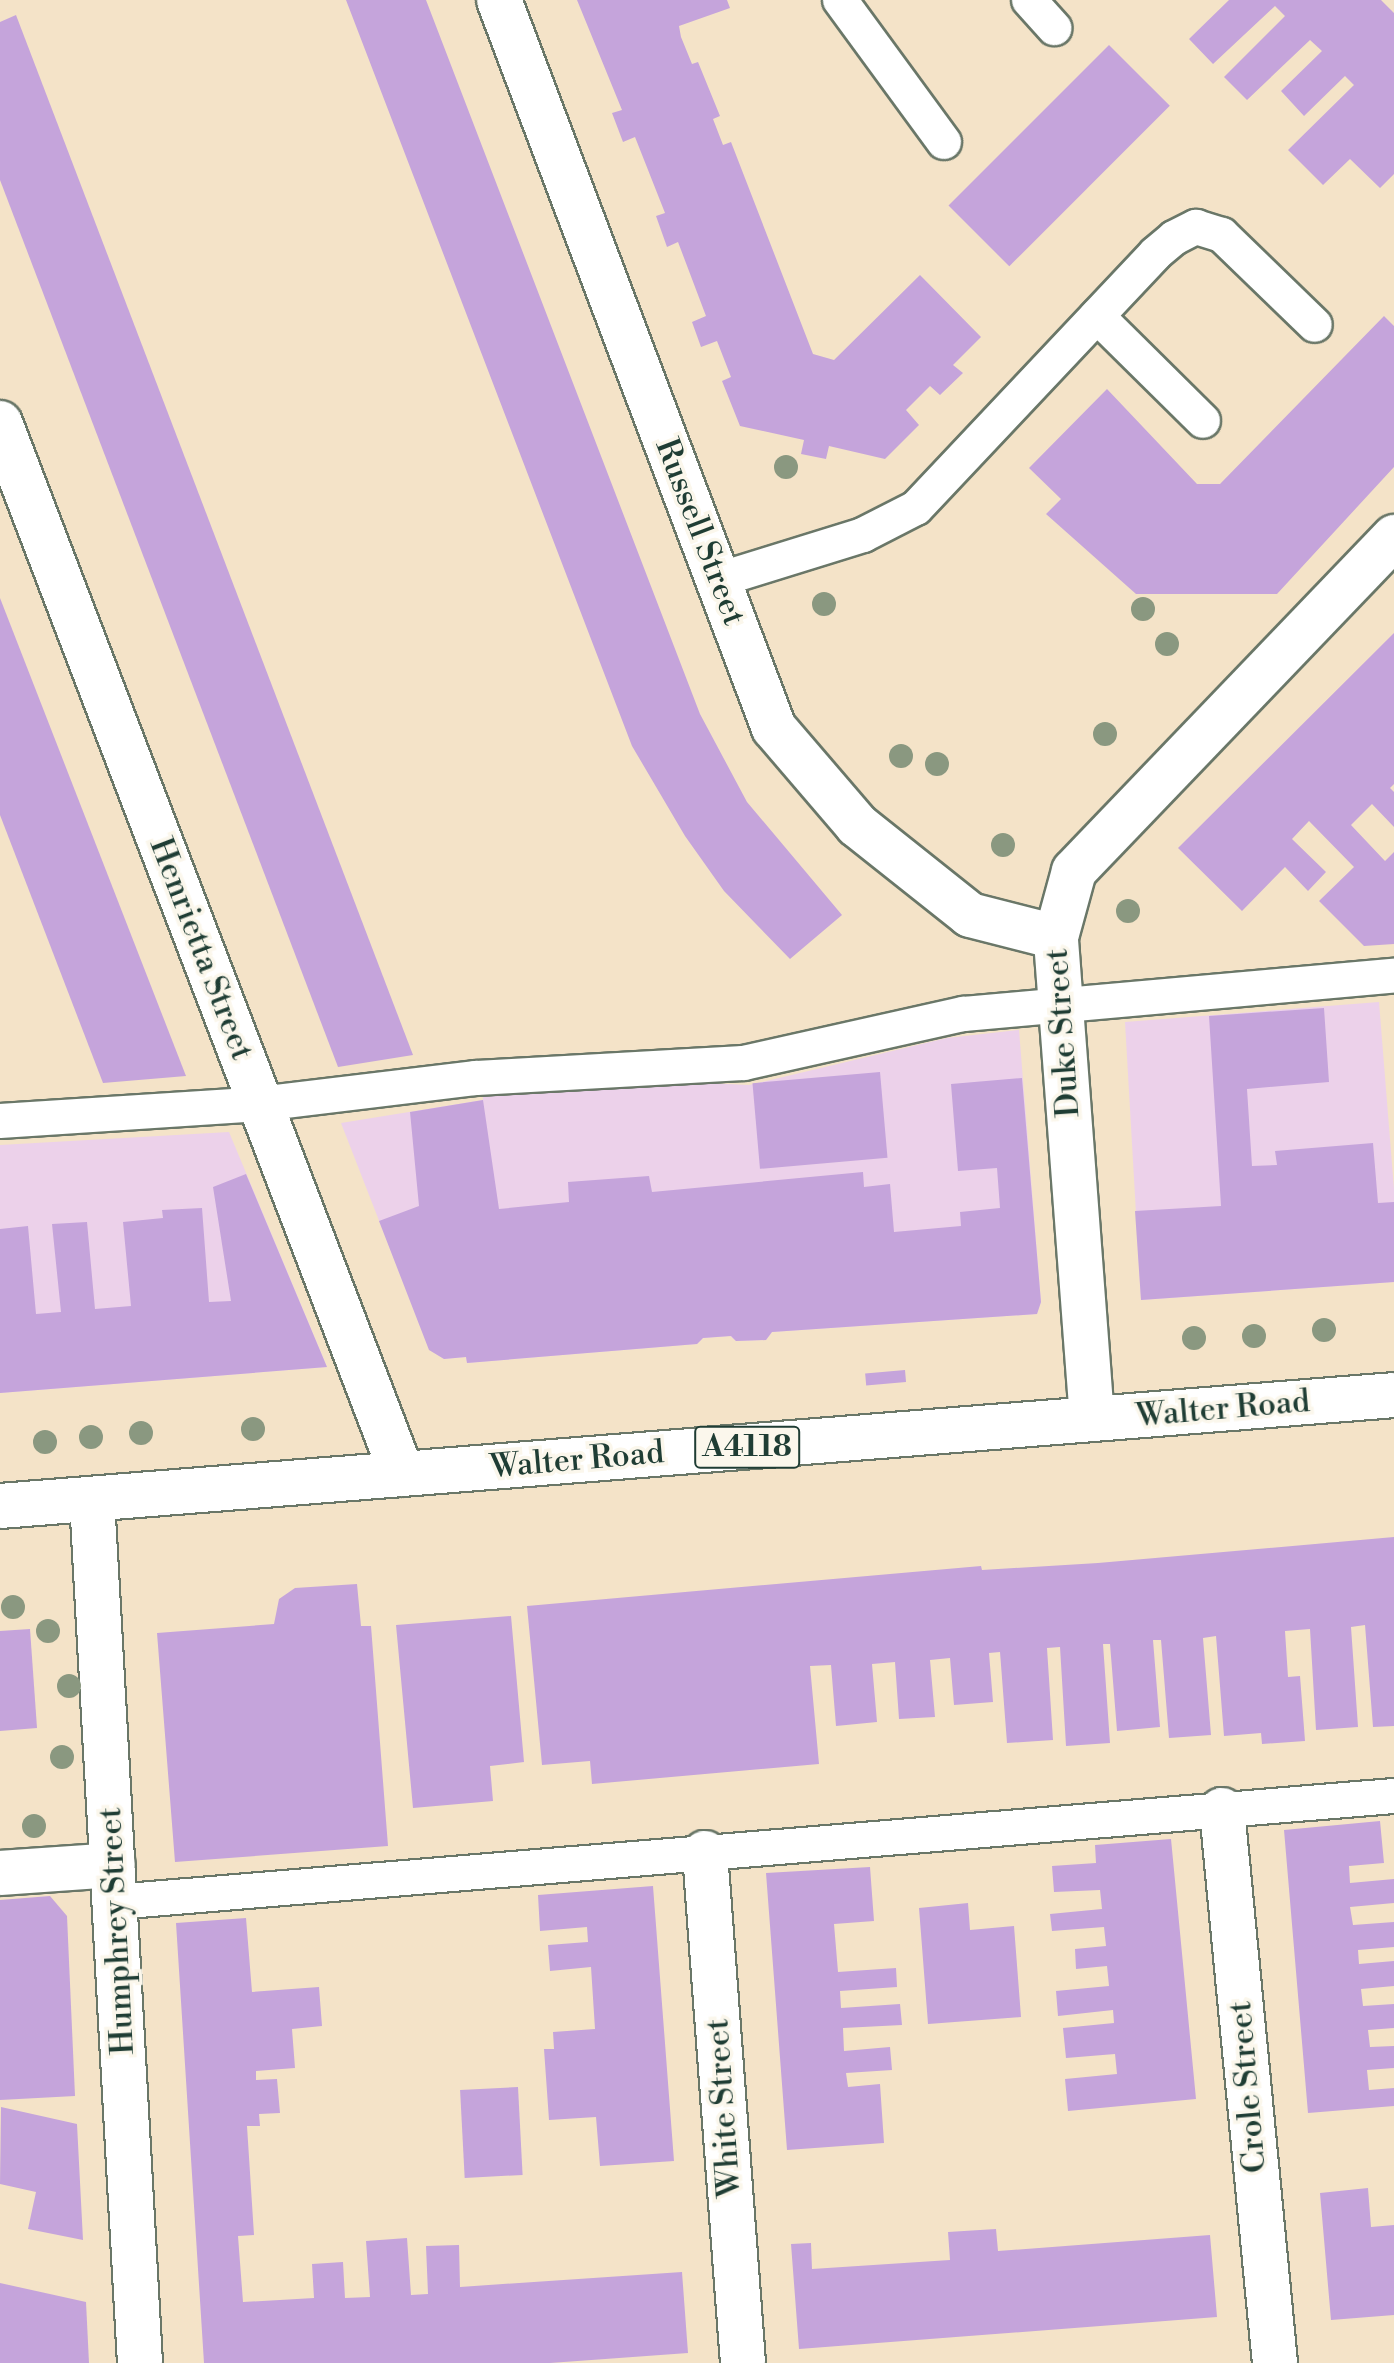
<!DOCTYPE html>
<html>
<head>
<meta charset="utf-8">
<style>
  body { margin:0 }
  #map { position:relative; width:1394px; height:2363px; overflow:hidden; background:#f4e3c8; font-family:"Libre Bodoni",serif }
  div>[style] { position:absolute }
  .built>* { inset:0; background:#ecd1ea }
  .building>* { inset:0; background:#c5a4db; transform-origin:0 0 }
  .roads { filter:drop-shadow(2px 0 #6a7768) drop-shadow(-2px 0 #6a7768) drop-shadow(0 2px #6a7768) drop-shadow(0 -2px #6a7768) }
  .lane>* { height:34px; margin:-17px; padding:0 17px; transform-origin:17px; border-radius:17px; background:#fff }
  .street>* { height:44px; margin:-22px; padding:0 22px; transform-origin:22px; border-radius:22px; background:#fff }
  .primary>* { height:44px; margin:-22px; padding:0 22px; transform-origin:22px; border-radius:22px; background:#fff }
  .trees>* { width:24px; height:24px; margin:-12px; border-radius:50%; background:#8a9880 }
  span { translate:-50% -50%; white-space:nowrap; text-align:center; line-height:1.15; -webkit-text-stroke:7px #fbf7ec; paint-order:stroke }
  .shield-label span { padding:2px 6px; background:#fbf7ec; border:2px solid; border-radius:6px; -webkit-text-stroke-width:0 }
  .shield-label { font-size:30px; color:#1f3d34; font-weight:700 }
  .street-label { font-size:32px; color:#1f3d34 }
</style>
</head>
<body>
<div id="map">
  <div class="built">
    <i style="clip-path:polygon(1379px 1002px,1394px 1189px,1394px 1282px,1141px 1300px,1125px 1022px)"></i>
    <i style="clip-path:polygon(1019px 1030px,1041px 1302px,1037px 1314px,772px 1332px,766px 1340px,736px 1341px,730px 1336px,703px 1338px,697px 1344px,467px 1363px,466px 1357px,444px 1359px,429px 1349px,341px 1123px,483px 1100px,483px 1092px,684px 1082px,749px 1085px,947px 1038px)"></i>
    <i style="clip-path:polygon(229px 1132px,327px 1367px,0 1393px,0 1145px)"></i>
  </div>
  <div class="building">
    <i style="clip-path:polygon(346px 0,426px 0,700px 714px,747px 802px,842px 915px,790px 959px,724px 891px,685px 836px,632px 746px)"></i>
    <i style="clip-path:polygon(577px 0,727px 0,730px 8px,679px 26px,681px 37px,692px 64px,698px 62px,720px 116px,713px 119px,723px 145px,731px 142px,813px 354px,834px 360px,920px 275px,981px 337px,953px 365px,963px 373px,940px 395px,930px 386px,906px 410px,919px 425px,885px 459px,829px 446px,826px 459px,801px 454px,804px 440px,740px 426px,722px 381px,731px 377px,717px 341px,701px 347px,692px 322px,706px 316px,678px 242px,667px 247px,656px 216px,665px 213px,635px 137px,623px 142px,612px 113px,622px 110px)"></i>
    <i style="clip-path:polygon(1229px 0,1381px 0,1394px 13px,1394px 174px,1380px 188px,1350px 159px,1323px 185px,1288px 150px,1354px 85px,1345px 76px,1304px 116px,1281px 91px,1322px 51px,1310px 40px,1247px 100px,1224px 77px,1285px 16px,1275px 6px,1213px 64px,1189px 39px)"></i>
    <i style="clip-path:polygon(16px 15px,413px 1055px,338px 1067px,0 180px,0 22px)"></i>
    <i style="left:1109px;top:45px;width:86px;height:227px;rotate:45deg"></i>
    <i style="clip-path:polygon(1384px 316px,1394px 326px,1394px 467px,1277px 594px,1136px 594px,1046px 514px,1061px 499px,1029px 468px,1107px 389px,1197px 484px,1220px 484px)"></i>
    <i style="clip-path:polygon(0 598px,186px 1076px,103px 1083px,0 815px)"></i>
    <i style="clip-path:polygon(1394px 633px,1394px 784px,1390px 788px,1394px 792px,1394px 827px,1372px 804px,1351px 825px,1385px 861px,1394px 852px,1394px 944px,1364px 946px,1319px 901px,1354px 867px,1309px 821px,1292px 839px,1326px 872px,1308px 891px,1285px 867px,1242px 911px,1178px 848px)"></i>
    <i style="clip-path:polygon(1324px 1008px,1329px 1082px,1247px 1089px,1252px 1166px,1277px 1165px,1275px 1151px,1373px 1143px,1378px 1203px,1394px 1202px,1394px 1282px,1141px 1300px,1135px 1211px,1221px 1206px,1209px 1016px)"></i>
    <i style="left:880px;top:1072px;width:86px;height:128px;rotate:85deg"></i>
    <i style="clip-path:polygon(1022px 1078px,1041px 1302px,1037px 1314px,772px 1332px,766px 1340px,736px 1341px,731px 1336px,703px 1338px,697px 1344px,467px 1363px,466px 1357px,444px 1359px,429px 1350px,379px 1221px,419px 1206px,410px 1112px,483px 1100px,499px 1209px,569px 1202px,568px 1182px,649px 1176px,652px 1192px,863px 1172px,864px 1187px,890px 1184px,894px 1232px,961px 1226px,960px 1212px,1000px 1208px,997px 1168px,958px 1171px,951px 1084px)"></i>
    <i style="clip-path:polygon(246px 1174px,327px 1367px,0 1393px,0 1229px,28px 1226px,36px 1314px,61px 1312px,52px 1224px,87px 1222px,95px 1309px,131px 1306px,123px 1222px,163px 1218px,162px 1210px,202px 1208px,209px 1302px,231px 1301px,213px 1187px)"></i>
    <i style="left:905px;top:1370px;width:12px;height:40px;rotate:85deg"></i>
    <i style="clip-path:polygon(1394px 1537px,1394px 1726px,1373px 1727px,1365px 1625px,1351px 1627px,1358px 1727px,1316px 1730px,1310px 1629px,1285px 1631px,1288px 1677px,1300px 1676px,1305px 1741px,1262px 1744px,1261px 1733px,1224px 1736px,1216px 1636px,1203px 1638px,1211px 1735px,1169px 1738px,1161px 1640px,1153px 1640px,1160px 1727px,1117px 1731px,1110px 1644px,1103px 1644px,1110px 1743px,1066px 1746px,1060px 1647px,1047px 1648px,1053px 1740px,1007px 1743px,1000px 1652px,989px 1653px,993px 1702px,954px 1705px,950px 1658px,930px 1660px,935px 1717px,899px 1719px,895px 1662px,872px 1664px,877px 1722px,836px 1726px,831px 1665px,810px 1666px,819px 1764px,592px 1784px,590px 1761px,542px 1765px,527px 1606px,981px 1566px,982px 1570px,1098px 1563px)"></i>
    <i style="clip-path:polygon(357px 1584px,361px 1626px,371px 1626px,388px 1846px,175px 1862px,157px 1633px,274px 1624px,279px 1599px,295px 1588px)"></i>
    <i style="clip-path:polygon(511px 1616px,524px 1762px,490px 1766px,493px 1801px,413px 1808px,396px 1625px)"></i>
    <i style="clip-path:polygon(30px 1629px,37px 1728px,0 1731px,0 1631px)"></i>
    <i style="clip-path:polygon(1380px 1821px,1384px 1863px,1349px 1866px,1350px 1883px,1394px 1879px,1394px 1903px,1350px 1907px,1353px 1925px,1394px 1922px,1394px 1947px,1358px 1950px,1359px 1964px,1394px 1961px,1394px 1986px,1361px 1989px,1363px 2006px,1394px 2004px,1394px 2028px,1368px 2030px,1370px 2047px,1394px 2046px,1394px 2068px,1367px 2070px,1369px 2090px,1394px 2088px,1394px 2106px,1308px 2113px,1284px 1830px)"></i>
    <i style="clip-path:polygon(1171px 1839px,1196px 2099px,1068px 2111px,1065px 2079px,1117px 2074px,1115px 2054px,1066px 2058px,1063px 2028px,1114px 2023px,1113px 2010px,1058px 2016px,1056px 1991px,1109px 1986px,1107px 1966px,1076px 1969px,1075px 1949px,1106px 1946px,1104px 1927px,1052px 1931px,1050px 1914px,1102px 1909px,1100px 1890px,1054px 1892px,1052px 1866px,1096px 1863px,1095px 1845px)"></i>
    <i style="clip-path:polygon(870px 1867px,874px 1921px,834px 1924px,838px 1972px,896px 1968px,897px 1987px,840px 1991px,841px 2008px,900px 2004px,902px 2025px,843px 2028px,844px 2051px,890px 2047px,892px 2070px,846px 2073px,848px 2087px,880px 2084px,884px 2143px,787px 2150px,766px 1873px)"></i>
    <i style="clip-path:polygon(653px 1886px,674px 2161px,600px 2166px,596px 2117px,549px 2120px,544px 2049px,554px 2049px,553px 2032px,595px 2029px,591px 1967px,550px 1971px,548px 1945px,588px 1942px,587px 1927px,540px 1931px,538px 1895px)"></i>
    <i style="clip-path:polygon(50px 1896px,67px 1916px,75px 2096px,0 2100px,0 1900px)"></i>
    <i style="clip-path:polygon(968px 1903px,970px 1930px,1014px 1926px,1021px 2017px,928px 2024px,919px 1908px)"></i>
    <i style="clip-path:polygon(246px 1918px,252px 1992px,319px 1987px,322px 2026px,292px 2029px,295px 2068px,256px 2071px,256px 2080px,277px 2079px,280px 2113px,259px 2114px,260px 2126px,247px 2126px,254px 2235px,238px 2236px,243px 2302px,314px 2298px,312px 2264px,343px 2262px,345px 2298px,370px 2297px,366px 2241px,407px 2238px,411px 2295px,428px 2294px,426px 2246px,459px 2245px,460px 2287px,682px 2272px,688px 2353px,550px 2363px,204px 2363px,176px 1923px)"></i>
    <i style="left:518px;top:2087px;width:88px;height:58px;rotate:87deg"></i>
    <i style="clip-path:polygon(1px 2107px,77px 2124px,83px 2240px,28px 2229px,36px 2192px,0 2184px)"></i>
    <i style="clip-path:polygon(1368px 2188px,1371px 2227px,1394px 2225px,1394px 2315px,1331px 2320px,1320px 2193px)"></i>
    <i style="clip-path:polygon(996px 2229px,998px 2251px,1210px 2235px,1217px 2317px,799px 2349px,791px 2244px,811px 2243px,812px 2269px,950px 2260px,948px 2232px)"></i>
    <i style="clip-path:polygon(0 2283px,86px 2302px,89px 2363px,0 2363px)"></i>
  </div>
  <div class="roads">
    <div class="lane">
      <i style="left:840px;top:0;width:176px;rotate:53.8deg"></i>
      <i style="left:1029px;top:0;width:38px;rotate:48deg"></i>
      <i style="left:1097px;top:316px;width:149px;rotate:44.7deg"></i>
      <i style="left:718px;top:580px;width:152px;rotate:-17.2deg"></i>
      <i style="left:863px;top:535px;width:59px;rotate:-27deg"></i>
      <i style="left:916px;top:508px;width:349px;rotate:-46.7deg"></i>
      <i style="left:1155px;top:254px;width:25px;rotate:-40deg"></i>
      <i style="left:1174px;top:238px;width:25px;rotate:-27deg"></i>
      <i style="left:1196px;top:227px;width:27px;rotate:17deg"></i>
      <i style="left:1222px;top:235px;width:129px;rotate:44.1deg"></i>
      <i style="left:0;top:1121px;width:261px;rotate:-3.7deg"></i>
      <i style="left:260px;top:1104px;width:218px;rotate:-6.9deg"></i>
      <i style="left:476px;top:1078px;width:268px;rotate:-3.2deg"></i>
      <i style="left:744px;top:1063px;width:225px;rotate:-12.6deg"></i>
      <i style="left:964px;top:1014px;width:432px;rotate:-5.1deg"></i>
      <i style="left:115px;top:1902px;width:1283px;rotate:-4.74deg"></i>
    </div>
    <div class="street">
      <i style="left:499px;top:0;width:778px;rotate:69.31deg"></i>
      <i style="left:774px;top:728px;width:128px;rotate:49.4deg"></i>
      <i style="left:857px;top:825px;width:144px;rotate:38.5deg"></i>
      <i style="left:970px;top:915px;width:89px;rotate:14.3deg"></i>
      <i style="left:0;top:423px;width:1125px;rotate:69.07deg"></i>
      <i style="left:1092px;top:1419px;width:483px;rotate:-94.3deg"></i>
      <i style="left:1056px;top:937px;width:68px;rotate:-74.7deg"></i>
      <i style="left:1074px;top:871px;width:463px;rotate:-46.2deg"></i>
      <i style="left:92px;top:1499px;width:865px;rotate:86.82deg"></i>
      <i style="left:1222px;top:1810px;width:556px;rotate:84.53deg"></i>
      <i style="left:705px;top:1853px;width:511px;rotate:85.74deg"></i>
      <i style="left:0;top:1873px;width:113px;rotate:-4deg"></i>
    </div>
    <div class="primary">
      <i style="left:0;top:1506px;width:1398px;rotate:-4.55deg"></i>
    </div>
  </div>
  <div class="trees">
    <i style="left:786px;top:467px"></i>
    <i style="left:824px;top:604px"></i>
    <i style="left:1143px;top:609px"></i>
    <i style="left:1167px;top:644px"></i>
    <i style="left:1105px;top:734px"></i>
    <i style="left:901px;top:756px"></i>
    <i style="left:937px;top:764px"></i>
    <i style="left:1003px;top:845px"></i>
    <i style="left:1128px;top:911px"></i>
    <i style="left:1324px;top:1330px"></i>
    <i style="left:1254px;top:1336px"></i>
    <i style="left:1194px;top:1338px"></i>
    <i style="left:253px;top:1429px"></i>
    <i style="left:141px;top:1433px"></i>
    <i style="left:91px;top:1437px"></i>
    <i style="left:45px;top:1442px"></i>
    <i style="left:13px;top:1607px"></i>
    <i style="left:48px;top:1631px"></i>
    <i style="left:69px;top:1686px"></i>
    <i style="left:62px;top:1757px"></i>
    <i style="left:34px;top:1826px"></i>
  </div>
  <div class="shield-label">
    <span style="left:747px;top:1447px">A4118</span>
  </div>
  <div class="street-label">
    <span style="left:700px;top:532px;rotate:69deg">Russell Street</span>
    <span style="left:201px;top:949px;rotate:69deg">Henrietta Street</span>
    <span style="left:1063px;top:1033px;rotate:-94deg">Duke Street</span>
    <span style="left:1223px;top:1409px;rotate:-5deg">Walter Road</span>
    <span style="left:577px;top:1460px;rotate:-5deg">Walter Road</span>
    <span style="left:117px;top:1931px;rotate:-93deg">Humphrey Street</span>
    <span style="left:1248px;top:2087px;rotate:-95deg">Crole Street</span>
    <span style="left:724px;top:2108px;rotate:-94deg">White Street</span>
  </div>
</div>
</body>
</html>
